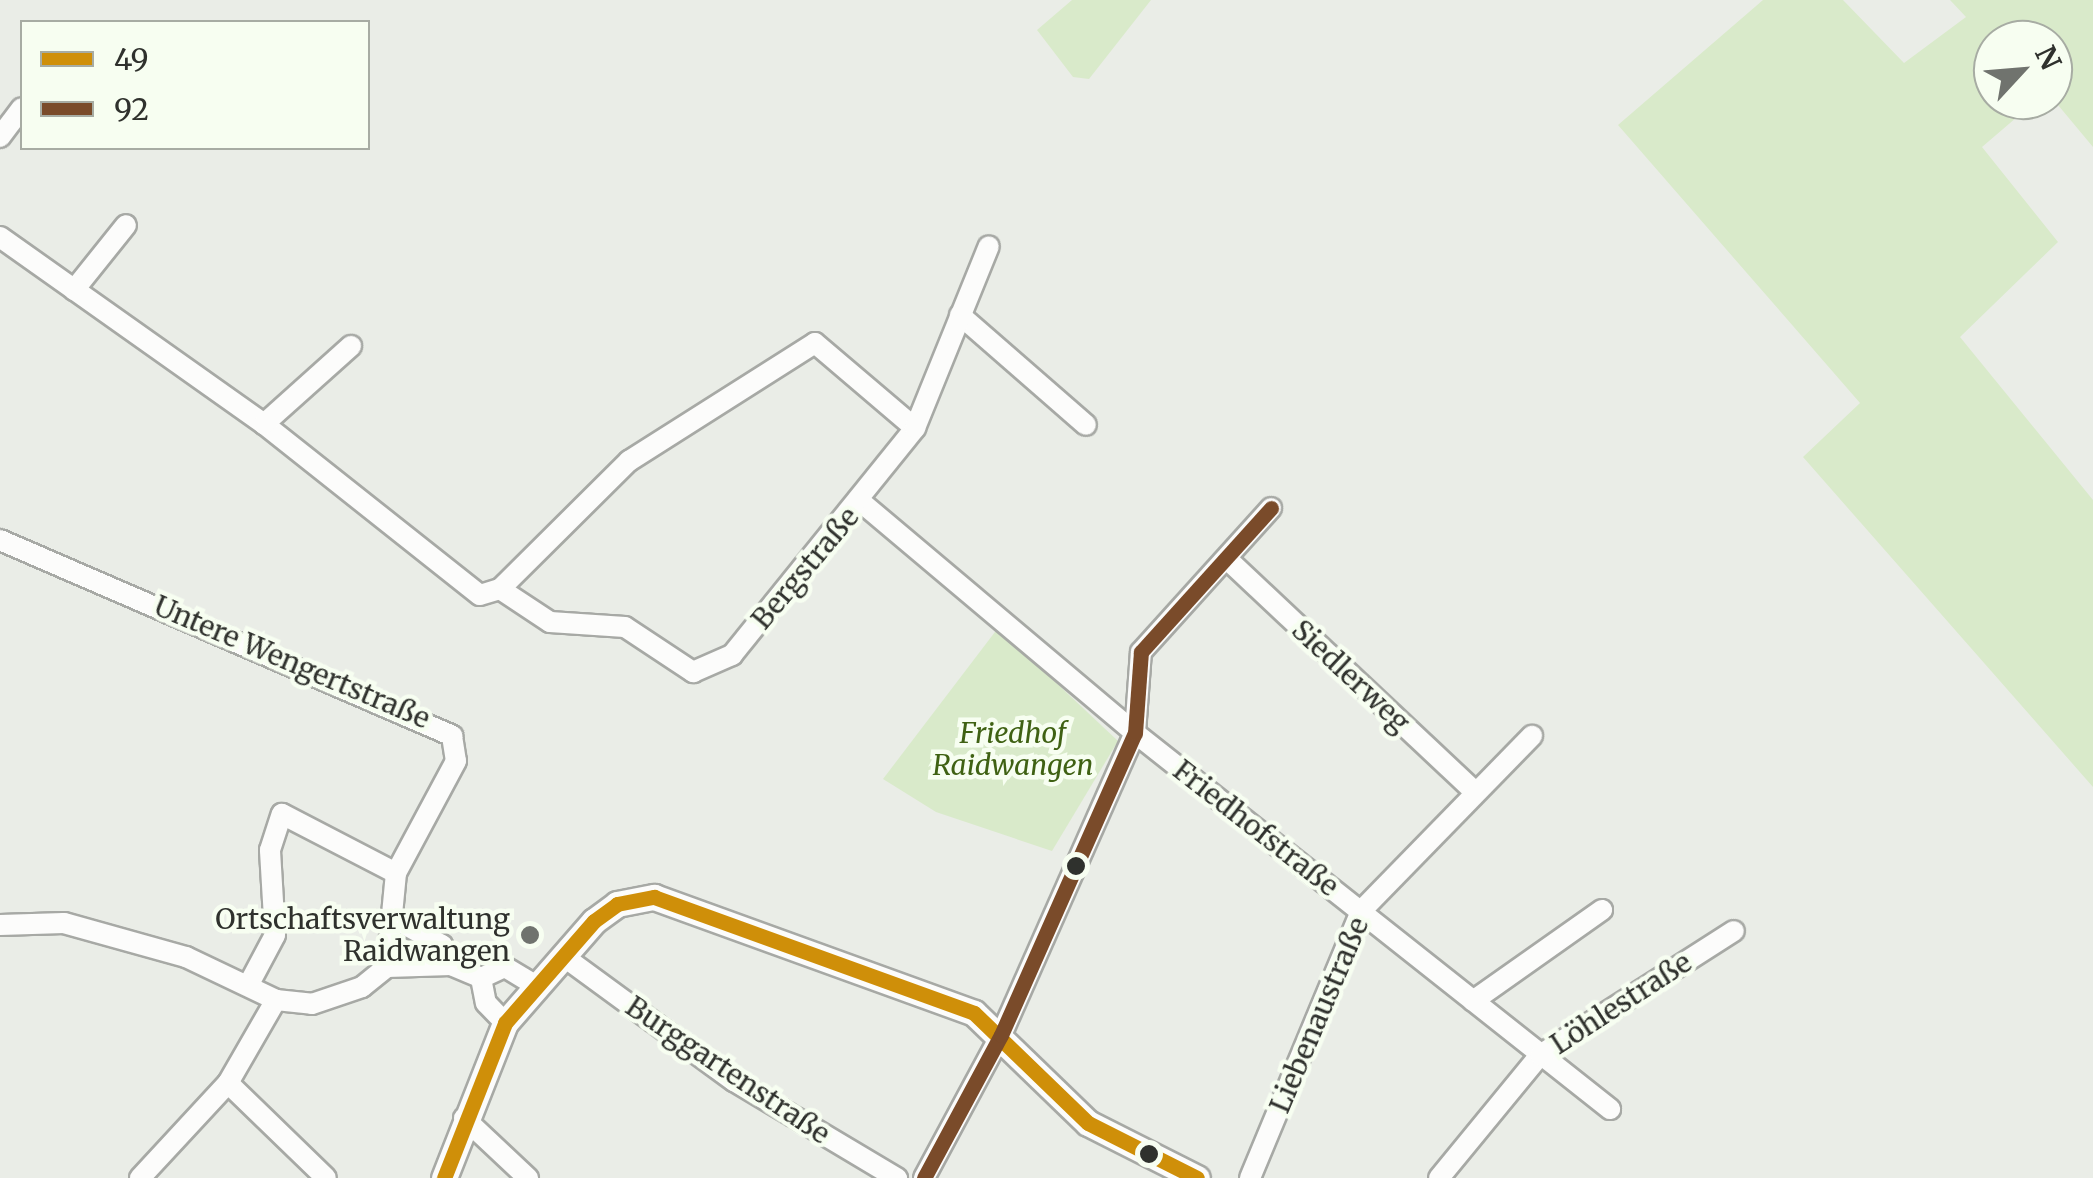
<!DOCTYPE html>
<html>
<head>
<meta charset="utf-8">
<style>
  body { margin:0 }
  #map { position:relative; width:2093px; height:1178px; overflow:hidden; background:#eaede7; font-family:Merriweather,serif }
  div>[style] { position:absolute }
  .green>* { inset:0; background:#d9eaca }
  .roads { filter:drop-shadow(2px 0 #a7a9a5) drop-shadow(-2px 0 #a7a9a5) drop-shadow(0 2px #a7a9a5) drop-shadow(0 -2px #a7a9a5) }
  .minor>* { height:20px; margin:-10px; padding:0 10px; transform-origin:10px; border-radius:10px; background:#fcfcfb }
  .tertiary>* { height:25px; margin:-12.5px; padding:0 12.5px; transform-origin:12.5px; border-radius:12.5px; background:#fcfcfb }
  .bus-1>* { height:15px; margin:-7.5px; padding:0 7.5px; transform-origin:7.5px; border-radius:7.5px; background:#cf8f09 }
  .bus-2>* { height:15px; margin:-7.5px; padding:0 7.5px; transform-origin:7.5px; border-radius:7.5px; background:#7a4b2a }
  .dots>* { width:28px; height:28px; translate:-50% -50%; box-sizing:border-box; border:5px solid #f7fef1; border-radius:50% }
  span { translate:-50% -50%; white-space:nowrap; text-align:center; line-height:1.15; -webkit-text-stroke:9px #f7fef1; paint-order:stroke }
  .street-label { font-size:28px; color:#2f312d }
  .park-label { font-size:28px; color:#3f6113; font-style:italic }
  .poi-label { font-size:28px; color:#2f312d }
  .right { translate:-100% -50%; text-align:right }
  .legend { position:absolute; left:20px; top:20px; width:350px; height:130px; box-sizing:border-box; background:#f7fef1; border:2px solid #a7aca3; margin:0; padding:12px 18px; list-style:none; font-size:30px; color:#2f312d }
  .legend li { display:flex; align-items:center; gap:20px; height:50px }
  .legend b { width:50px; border:2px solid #a7aca3 }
  .north { position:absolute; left:1973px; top:20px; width:100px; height:100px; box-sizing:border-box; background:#f7fef1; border:2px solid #a7aca3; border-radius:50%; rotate:64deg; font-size:28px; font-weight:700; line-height:40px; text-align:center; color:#2f312d }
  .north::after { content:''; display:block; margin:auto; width:35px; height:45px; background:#70736e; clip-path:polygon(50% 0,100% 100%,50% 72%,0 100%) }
</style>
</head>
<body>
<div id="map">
  <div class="green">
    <i style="clip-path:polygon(1072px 0,1151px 0,1089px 79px,1073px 77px,1037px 30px)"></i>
    <i style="clip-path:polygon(1763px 0,1843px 0,1904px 63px,1966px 17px,1950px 0,2093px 0,2093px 147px,2053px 99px,2053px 40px,1993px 40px,1993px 100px,2037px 100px,1982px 147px,2058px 242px,1960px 337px,2093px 500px,2093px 787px,1803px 457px,1860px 403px,1618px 125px)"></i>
    <i style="clip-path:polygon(998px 628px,1118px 741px,1052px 851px,936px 812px,883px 779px)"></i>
  </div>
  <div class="roads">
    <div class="minor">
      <i style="left:0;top:137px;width:36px;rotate:-53deg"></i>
      <i style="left:0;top:237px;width:324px;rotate:35.3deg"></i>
      <i style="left:264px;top:424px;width:275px;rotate:38.4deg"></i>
      <i style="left:480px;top:595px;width:21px;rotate:-17deg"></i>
      <i style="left:500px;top:589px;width:182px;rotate:-44.8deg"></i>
      <i style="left:629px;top:461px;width:220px;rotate:-32.4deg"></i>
      <i style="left:815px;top:343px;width:131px;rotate:40.4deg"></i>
      <i style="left:74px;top:290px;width:83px;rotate:-51.3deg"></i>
      <i style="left:960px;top:315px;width:167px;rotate:41.1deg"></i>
      <i style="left:264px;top:424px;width:117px;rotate:-41.9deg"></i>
      <i style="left:861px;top:502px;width:358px;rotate:40.1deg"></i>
      <i style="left:1135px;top:733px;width:606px;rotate:38.36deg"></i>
      <i style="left:0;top:540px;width:493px;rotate:23.4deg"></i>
      <i style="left:452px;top:736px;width:25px;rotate:81deg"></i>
      <i style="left:456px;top:761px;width:127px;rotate:118.2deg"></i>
      <i style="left:396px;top:873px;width:94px;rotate:95.5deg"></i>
      <i style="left:1227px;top:559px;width:340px;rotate:43.2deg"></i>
      <i style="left:500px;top:589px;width:60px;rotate:33.4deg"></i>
      <i style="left:550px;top:622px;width:75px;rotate:3.8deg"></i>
      <i style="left:625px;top:627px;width:82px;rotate:33.5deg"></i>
      <i style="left:693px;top:672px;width:43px;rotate:-23.6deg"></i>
      <i style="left:732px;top:655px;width:292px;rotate:-51.1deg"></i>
      <i style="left:915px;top:428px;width:196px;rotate:-67.9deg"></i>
      <i style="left:395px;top:919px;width:54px;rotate:29deg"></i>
      <i style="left:442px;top:945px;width:22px;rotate:66deg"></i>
      <i style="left:0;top:925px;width:64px;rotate:-1.8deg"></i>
      <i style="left:64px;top:923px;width:127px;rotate:15.6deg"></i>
      <i style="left:186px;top:957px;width:100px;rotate:25.5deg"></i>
      <i style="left:276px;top:1000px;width:36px;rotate:6deg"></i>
      <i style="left:312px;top:1004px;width:53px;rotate:-18.8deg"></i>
      <i style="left:362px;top:987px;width:32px;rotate:-39deg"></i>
      <i style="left:387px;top:967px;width:64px;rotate:-1.8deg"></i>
      <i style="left:451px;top:965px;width:33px;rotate:23deg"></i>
      <i style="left:481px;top:978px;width:25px;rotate:79deg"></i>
      <i style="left:486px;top:1003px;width:28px;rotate:46deg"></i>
      <i style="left:563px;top:956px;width:212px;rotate:36.2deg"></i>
      <i style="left:734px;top:1081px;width:190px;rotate:30.8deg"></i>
      <i style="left:481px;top:978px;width:26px;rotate:-25deg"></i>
      <i style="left:505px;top:967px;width:37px;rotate:31deg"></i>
      <i style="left:250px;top:982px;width:53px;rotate:-62deg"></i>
      <i style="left:275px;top:935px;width:85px;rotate:-93.4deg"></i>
      <i style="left:270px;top:850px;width:38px;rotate:-72deg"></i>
      <i style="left:282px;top:814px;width:128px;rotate:27.4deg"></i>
      <i style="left:1473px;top:1001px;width:158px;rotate:-35.2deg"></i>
      <i style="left:228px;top:1083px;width:136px;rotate:44.1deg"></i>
      <i style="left:464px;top:1118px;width:88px;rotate:43.2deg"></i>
      <i style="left:140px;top:1178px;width:129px;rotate:-47.2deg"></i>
      <i style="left:228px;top:1083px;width:96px;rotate:-60deg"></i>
      <i style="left:924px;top:1178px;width:162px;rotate:-61.7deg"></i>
      <i style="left:1001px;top:1035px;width:330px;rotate:-66.1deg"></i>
      <i style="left:1135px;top:733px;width:81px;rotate:-85.8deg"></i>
      <i style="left:1141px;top:652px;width:194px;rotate:-47.9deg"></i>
      <i style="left:1250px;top:1178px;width:289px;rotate:-67.4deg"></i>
      <i style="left:1361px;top:911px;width:245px;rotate:-45.7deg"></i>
      <i style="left:1439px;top:1178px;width:159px;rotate:-50.6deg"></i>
      <i style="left:1540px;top:1055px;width:230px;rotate:-32.6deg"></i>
    </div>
    <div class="tertiary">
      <i style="left:444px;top:1178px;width:167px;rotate:-68.5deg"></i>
      <i style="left:505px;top:1023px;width:135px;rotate:-48.9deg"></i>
      <i style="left:594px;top:921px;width:29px;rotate:-36deg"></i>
      <i style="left:617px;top:904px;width:38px;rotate:-11deg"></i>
      <i style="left:654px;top:897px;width:340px;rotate:19.9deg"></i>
      <i style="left:974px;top:1013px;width:158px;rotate:44deg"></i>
      <i style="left:1088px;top:1123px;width:122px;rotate:26.8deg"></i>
    </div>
  </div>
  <div class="bus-1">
    <i style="left:444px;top:1178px;width:167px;rotate:-68.5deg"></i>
    <i style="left:505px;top:1023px;width:135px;rotate:-48.9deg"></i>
    <i style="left:594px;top:921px;width:29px;rotate:-36deg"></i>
    <i style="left:617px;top:904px;width:38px;rotate:-11deg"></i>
    <i style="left:654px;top:897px;width:340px;rotate:19.9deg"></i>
    <i style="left:974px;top:1013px;width:158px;rotate:44deg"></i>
    <i style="left:1088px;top:1123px;width:122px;rotate:26.8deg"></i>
  </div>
  <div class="bus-2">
    <i style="left:924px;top:1178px;width:162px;rotate:-61.7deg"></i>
    <i style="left:1001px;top:1035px;width:330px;rotate:-66.1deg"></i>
    <i style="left:1135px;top:733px;width:81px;rotate:-85.8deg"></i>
    <i style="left:1141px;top:652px;width:194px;rotate:-47.9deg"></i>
  </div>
  <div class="dots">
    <i style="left:1076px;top:866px;background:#2f312d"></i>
    <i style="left:530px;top:935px;background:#70736e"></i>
    <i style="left:1149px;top:1154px;background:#2f312d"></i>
  </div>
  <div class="street-label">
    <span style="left:805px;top:568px;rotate:-50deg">Bergstraße</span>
    <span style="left:292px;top:662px;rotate:23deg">Untere Wengertstraße</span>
    <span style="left:1351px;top:676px;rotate:43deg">Siedlerweg</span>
    <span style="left:1256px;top:828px;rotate:38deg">Friedhofstraße</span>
    <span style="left:1621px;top:1003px;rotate:-33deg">Löhlestraße</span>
    <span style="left:1319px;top:1015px;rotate:-67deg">Liebenaustraße</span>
    <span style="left:728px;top:1070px;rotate:34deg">Burggartenstraße</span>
  </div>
  <div class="park-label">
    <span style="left:1013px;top:749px">Friedhof<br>Raidwangen</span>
  </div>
  <div class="poi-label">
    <span class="right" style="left:510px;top:935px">Ortschaftsverwaltung<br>Raidwangen</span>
  </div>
  <ul class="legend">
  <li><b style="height:12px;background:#cf8f09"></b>49</li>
  <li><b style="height:12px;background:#7a4b2a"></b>92</li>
  </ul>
  <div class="north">N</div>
</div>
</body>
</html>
